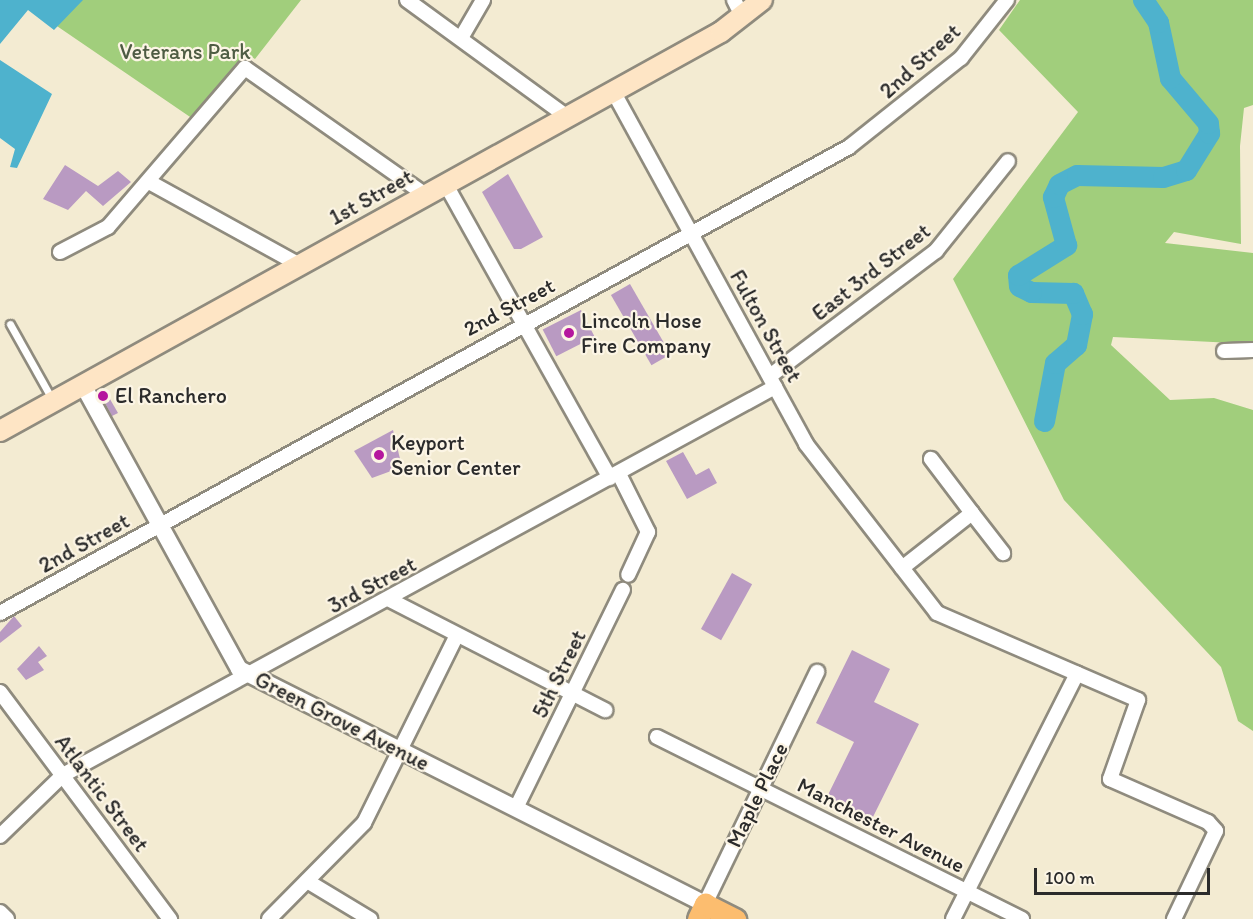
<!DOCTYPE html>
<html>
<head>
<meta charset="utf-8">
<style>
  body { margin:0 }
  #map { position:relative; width:1253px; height:919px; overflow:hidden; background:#f3ebd2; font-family:Itim,sans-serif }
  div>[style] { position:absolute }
  .green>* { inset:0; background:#a1ce7c }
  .water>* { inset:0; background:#4eb2cd }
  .river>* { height:21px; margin:-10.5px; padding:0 10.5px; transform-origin:10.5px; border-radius:10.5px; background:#4eb2cd }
  .building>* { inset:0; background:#b99ac2; transform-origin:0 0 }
  .roads { filter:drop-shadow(2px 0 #8f8b7e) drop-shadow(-2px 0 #8f8b7e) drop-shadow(0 2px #8f8b7e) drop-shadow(0 -2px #8f8b7e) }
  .service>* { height:7px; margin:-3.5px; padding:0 3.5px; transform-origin:3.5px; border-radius:3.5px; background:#fff }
  .minor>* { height:14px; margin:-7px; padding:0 7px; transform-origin:7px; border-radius:7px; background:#fff }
  .tertiary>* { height:16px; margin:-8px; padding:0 8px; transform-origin:8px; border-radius:8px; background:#fff }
  .secondary>* { height:20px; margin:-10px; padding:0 10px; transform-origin:10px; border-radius:10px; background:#fee5c5 }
  .primary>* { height:21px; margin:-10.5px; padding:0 10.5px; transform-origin:10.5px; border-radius:10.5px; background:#fcbd6f }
  .dots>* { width:16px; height:16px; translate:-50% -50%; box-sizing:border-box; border:3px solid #fcf5e5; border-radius:50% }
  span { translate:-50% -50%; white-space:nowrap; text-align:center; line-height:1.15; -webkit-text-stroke:4.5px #fcf5e5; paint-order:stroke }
  .park-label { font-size:22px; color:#4e5c43 }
  .street-label { font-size:22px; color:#2b2b2b }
  .poi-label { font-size:22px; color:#2b2b2b }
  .left { translate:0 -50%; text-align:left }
  .scale { position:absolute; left:1034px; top:868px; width:176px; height:27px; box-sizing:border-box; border:3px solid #2b2b2b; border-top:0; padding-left:8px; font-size:18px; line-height:21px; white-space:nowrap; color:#2b2b2b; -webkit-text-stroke:4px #fcf5e5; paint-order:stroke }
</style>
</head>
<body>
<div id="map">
  <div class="green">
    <i style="clip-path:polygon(79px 0,301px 0,255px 59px,246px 53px,196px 121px,51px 22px)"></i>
    <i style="clip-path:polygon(1020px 0,1253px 0,1253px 105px,1244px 108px,1240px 146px,1241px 244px,1174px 232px,1165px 243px,1253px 253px,1253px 344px,1113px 337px,1111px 345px,1170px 400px,1214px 398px,1253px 410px,1253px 731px,1238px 721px,1221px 667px,1064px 500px,953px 279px,1078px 112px,999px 30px)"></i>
  </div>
  <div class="water">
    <i style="clip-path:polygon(0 0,83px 0,54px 30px,28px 10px,0 44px)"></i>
    <i style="clip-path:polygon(0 60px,52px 94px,17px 168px,10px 167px,15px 149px,0 138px)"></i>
  </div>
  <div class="river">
    <i style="left:1044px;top:421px;width:59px;rotate:-79.3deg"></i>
    <i style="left:1055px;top:363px;width:28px;rotate:-41deg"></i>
    <i style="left:1076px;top:345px;width:32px;rotate:-79deg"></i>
    <i style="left:1082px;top:314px;width:23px;rotate:-113deg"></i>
    <i style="left:1073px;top:293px;width:42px;rotate:-178.6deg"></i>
    <i style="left:1031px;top:292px;width:13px;rotate:-153deg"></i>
    <i style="left:1019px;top:286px;width:11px;rotate:-95deg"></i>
    <i style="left:1018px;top:275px;width:57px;rotate:-32deg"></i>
    <i style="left:1066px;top:245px;width:50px;rotate:-105.2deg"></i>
    <i style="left:1053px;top:197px;width:14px;rotate:-65deg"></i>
    <i style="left:1059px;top:184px;width:20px;rotate:-27deg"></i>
    <i style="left:1077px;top:175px;width:86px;rotate:1.3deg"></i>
    <i style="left:1163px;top:177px;width:24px;rotate:-17deg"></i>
    <i style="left:1186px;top:170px;width:44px;rotate:-58.1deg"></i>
    <i style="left:1209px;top:133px;width:10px;rotate:-96deg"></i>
    <i style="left:1208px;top:123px;width:59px;rotate:-130.2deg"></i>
    <i style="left:1170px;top:78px;width:57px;rotate:-102.1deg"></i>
    <i style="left:1158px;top:22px;width:27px;rotate:-124deg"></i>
  </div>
  <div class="building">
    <i style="clip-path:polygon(65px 165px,98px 186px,118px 171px,131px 182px,103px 206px,86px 191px,68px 210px,43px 199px)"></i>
    <i style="clip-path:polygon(508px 174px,543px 237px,521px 249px,514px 249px,482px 192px)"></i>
    <i style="left:630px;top:284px;width:81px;height:22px;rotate:60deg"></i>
    <i style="left:581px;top:310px;width:30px;height:43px;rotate:63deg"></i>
    <i style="clip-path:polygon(103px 387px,118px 413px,112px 416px,98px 390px)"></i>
    <i style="clip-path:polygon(393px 430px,402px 467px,372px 478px,354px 451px)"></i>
    <i style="clip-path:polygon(683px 452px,696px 475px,709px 468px,717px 483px,687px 499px,666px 461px)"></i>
    <i style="left:732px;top:573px;width:23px;height:64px;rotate:29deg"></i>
    <i style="clip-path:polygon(14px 616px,22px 626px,0 643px,0 632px)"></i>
    <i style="clip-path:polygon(39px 646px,47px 656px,38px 662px,44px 670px,26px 680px,17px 669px)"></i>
    <i style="clip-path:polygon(852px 650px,890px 669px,874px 702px,919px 724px,869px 825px,824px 803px,854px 742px,816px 723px)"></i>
  </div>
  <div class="roads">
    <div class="service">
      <i style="left:10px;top:324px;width:86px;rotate:60.8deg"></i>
    </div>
    <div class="minor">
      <i style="left:407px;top:0;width:197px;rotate:36.1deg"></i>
      <i style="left:734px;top:0;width:18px;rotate:63deg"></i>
      <i style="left:461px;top:38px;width:44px;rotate:-59.9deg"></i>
      <i style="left:613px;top:91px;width:402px;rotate:61.3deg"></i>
      <i style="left:806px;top:444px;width:214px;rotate:52.2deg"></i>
      <i style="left:937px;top:613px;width:219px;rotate:23.4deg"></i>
      <i style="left:1138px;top:700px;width:84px;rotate:109.5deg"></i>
      <i style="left:1110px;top:779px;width:107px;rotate:23.7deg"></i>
      <i style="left:1208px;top:822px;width:12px;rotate:48deg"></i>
      <i style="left:1216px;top:831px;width:98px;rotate:115.5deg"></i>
      <i style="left:151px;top:183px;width:168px;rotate:28.9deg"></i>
      <i style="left:445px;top:183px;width:338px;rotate:60.8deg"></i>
      <i style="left:60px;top:252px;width:54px;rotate:-27.5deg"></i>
      <i style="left:108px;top:227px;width:210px;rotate:-49.3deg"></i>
      <i style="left:245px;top:68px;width:219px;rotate:35.1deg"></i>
      <i style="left:1224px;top:351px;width:29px;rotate:-2deg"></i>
      <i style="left:770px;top:376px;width:208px;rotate:-37deg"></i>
      <i style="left:936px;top:251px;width:115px;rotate:-51.3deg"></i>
      <i style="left:619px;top:474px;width:65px;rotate:63.4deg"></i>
      <i style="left:648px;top:532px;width:47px;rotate:114.9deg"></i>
      <i style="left:972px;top:513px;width:51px;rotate:52.2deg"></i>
      <i style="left:902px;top:568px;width:89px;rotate:-38.2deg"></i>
      <i style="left:972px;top:513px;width:68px;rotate:-127.2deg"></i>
      <i style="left:390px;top:600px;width:242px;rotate:27.1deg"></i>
      <i style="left:0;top:613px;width:968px;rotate:-28.76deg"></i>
      <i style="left:849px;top:147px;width:143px;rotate:-38.5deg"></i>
      <i style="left:961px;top:58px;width:74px;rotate:-51.6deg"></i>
      <i style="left:0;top:692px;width:284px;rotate:53.2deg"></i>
      <i style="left:657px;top:737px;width:408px;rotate:26.5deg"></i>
      <i style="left:516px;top:808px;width:243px;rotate:-63.9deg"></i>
      <i style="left:0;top:836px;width:88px;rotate:-44.1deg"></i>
      <i style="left:63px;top:775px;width:811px;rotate:-28.59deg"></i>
      <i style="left:307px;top:881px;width:74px;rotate:31.1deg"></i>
      <i style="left:705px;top:904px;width:258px;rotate:-64.2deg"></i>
      <i style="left:0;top:912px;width:10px;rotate:45deg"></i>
      <i style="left:269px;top:919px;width:135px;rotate:-45.3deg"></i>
      <i style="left:364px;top:823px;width:210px;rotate:-63.7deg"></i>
      <i style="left:953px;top:919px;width:275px;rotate:-63.2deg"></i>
    </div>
    <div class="tertiary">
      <i style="left:83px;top:385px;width:324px;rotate:61.2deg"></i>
      <i style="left:239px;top:669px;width:522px;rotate:26.76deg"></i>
    </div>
    <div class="secondary">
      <i style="left:0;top:431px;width:824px;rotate:-28.96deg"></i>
      <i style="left:721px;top:32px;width:52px;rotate:-38deg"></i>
    </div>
    <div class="primary">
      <i style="left:698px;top:919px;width:17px;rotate:-65deg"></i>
      <i style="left:705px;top:904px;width:34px;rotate:27deg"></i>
    </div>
  </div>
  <div class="dots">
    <i style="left:569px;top:333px;background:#b5179e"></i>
    <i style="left:103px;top:396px;background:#b5179e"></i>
    <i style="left:379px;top:455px;background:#b5179e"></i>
  </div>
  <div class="park-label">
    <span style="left:185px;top:52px">Veterans Park</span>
  </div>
  <div class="street-label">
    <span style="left:920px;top:61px;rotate:-42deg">2nd Street</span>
    <span style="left:371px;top:197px;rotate:-29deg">1st Street</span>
    <span style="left:871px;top:272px;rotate:-38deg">East 3rd Street</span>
    <span style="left:509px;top:307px;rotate:-28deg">2nd Street</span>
    <span style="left:766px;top:326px;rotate:61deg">Fulton Street</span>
    <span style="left:84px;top:543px;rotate:-29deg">2nd Street</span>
    <span style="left:372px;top:585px;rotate:-28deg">3rd Street</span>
    <span style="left:559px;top:674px;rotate:-64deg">5th Street</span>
    <span style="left:342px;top:721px;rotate:27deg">Green Grove Avenue</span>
    <span style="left:102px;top:793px;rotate:53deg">Atlantic Street</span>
    <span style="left:757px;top:795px;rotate:-64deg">Maple Place</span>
    <span style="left:881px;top:825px;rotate:27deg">Manchester Avenue</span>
  </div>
  <div class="poi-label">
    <span class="left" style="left:581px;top:333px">Lincoln Hose<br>Fire Company</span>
    <span class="left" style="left:115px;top:396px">El Ranchero</span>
    <span class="left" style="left:391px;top:455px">Keyport<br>Senior Center</span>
  </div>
  <div class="scale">100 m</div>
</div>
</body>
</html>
